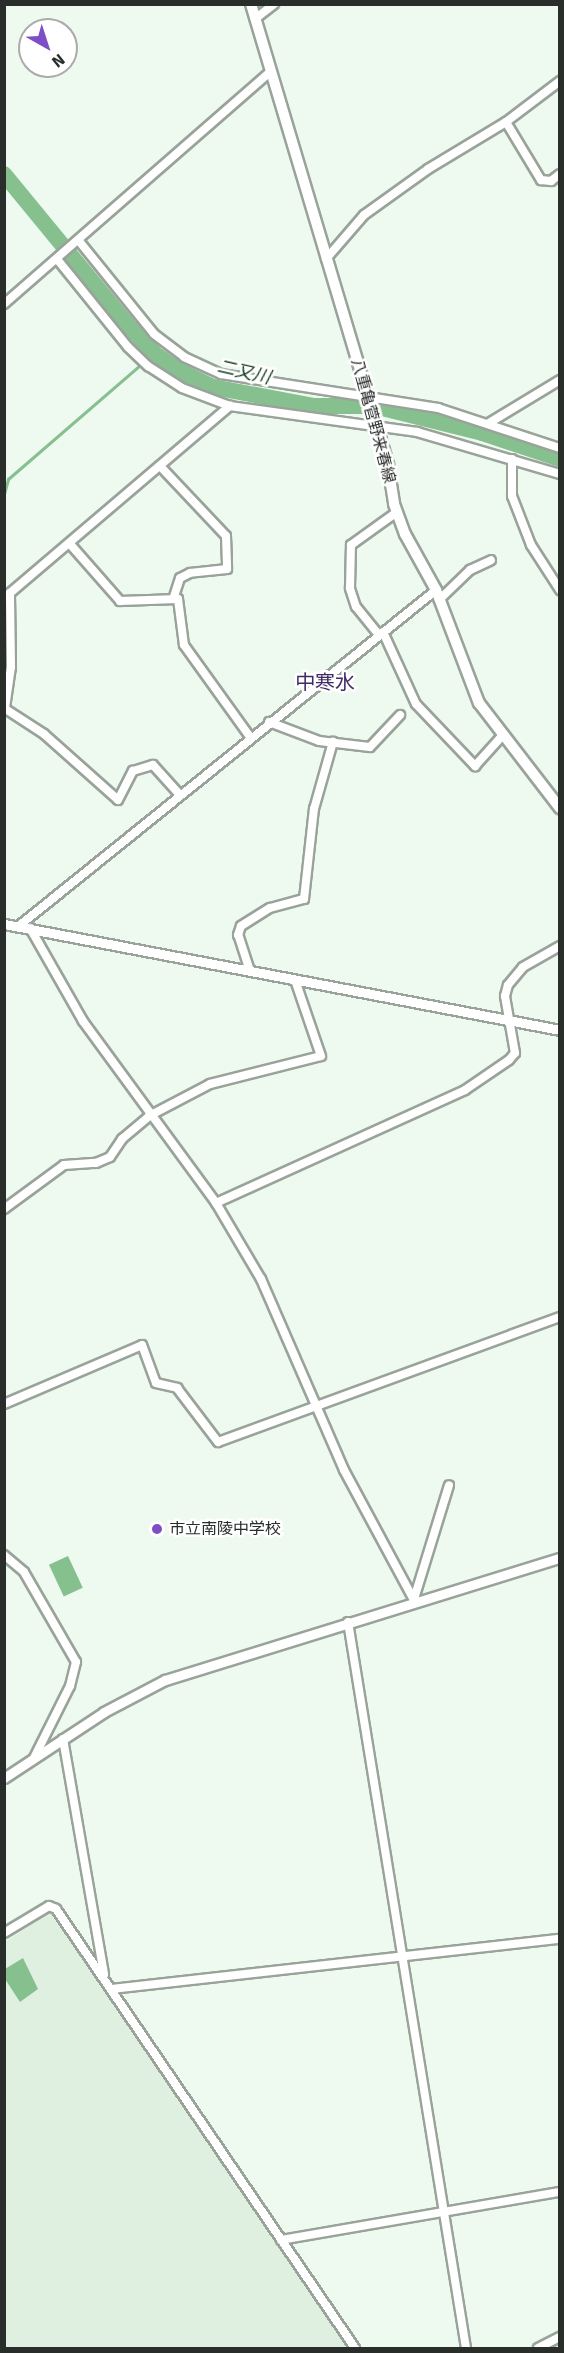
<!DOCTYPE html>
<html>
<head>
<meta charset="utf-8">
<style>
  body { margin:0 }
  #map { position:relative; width:564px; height:2353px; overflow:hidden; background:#eef9ef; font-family:Signika,"Noto Sans JP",sans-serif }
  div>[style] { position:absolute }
  .built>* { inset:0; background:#dff0e1 }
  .water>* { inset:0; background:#86c08f; transform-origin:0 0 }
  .stream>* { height:3px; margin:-1.5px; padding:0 1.5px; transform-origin:1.5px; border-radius:1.5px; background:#86c08f }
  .river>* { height:16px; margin:-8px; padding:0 8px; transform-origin:8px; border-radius:8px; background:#86c08f }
  .roads { filter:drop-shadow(2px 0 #99a39a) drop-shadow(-2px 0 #99a39a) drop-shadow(0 2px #99a39a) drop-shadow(0 -2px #99a39a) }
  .minor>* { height:8px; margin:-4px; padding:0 4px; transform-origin:4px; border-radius:4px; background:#fff }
  .tertiary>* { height:9px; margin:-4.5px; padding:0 4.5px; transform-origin:4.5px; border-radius:4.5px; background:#fff }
  .secondary>* { height:10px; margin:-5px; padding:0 5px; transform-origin:5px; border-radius:5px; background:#fff }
  .dots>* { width:16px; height:16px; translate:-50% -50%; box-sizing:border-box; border:3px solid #fff; border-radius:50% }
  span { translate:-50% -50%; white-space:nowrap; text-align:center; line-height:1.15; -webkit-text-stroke:5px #fff; paint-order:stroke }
  .street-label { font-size:16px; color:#2a2e2b }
  .poi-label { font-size:16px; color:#2a2e2b }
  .left { translate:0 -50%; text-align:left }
  .water-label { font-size:18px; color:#15401f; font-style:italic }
  .quarter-label { font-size:20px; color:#412b65 }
  .frame { position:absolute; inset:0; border:6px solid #2a2e2b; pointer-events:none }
  .north { position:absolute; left:18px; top:18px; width:60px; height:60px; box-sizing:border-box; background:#fff; border:2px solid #aaabaa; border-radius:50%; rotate:141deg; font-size:16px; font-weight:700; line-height:24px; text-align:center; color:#2a2e2b }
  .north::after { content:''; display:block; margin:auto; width:21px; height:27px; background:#7e4ec7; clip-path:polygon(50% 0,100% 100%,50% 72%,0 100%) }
</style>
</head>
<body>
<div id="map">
  <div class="built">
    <i style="clip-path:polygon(49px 1913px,57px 1914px,347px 2348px,5px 2348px,5px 1942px)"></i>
  </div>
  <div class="water">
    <i style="left:68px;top:1556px;width:35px;height:21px;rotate:65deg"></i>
    <i style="clip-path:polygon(23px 1958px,38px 1989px,20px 2002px,5px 1979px,5px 1969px)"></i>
  </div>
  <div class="stream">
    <i style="left:4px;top:494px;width:16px;rotate:-75deg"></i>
    <i style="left:8px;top:479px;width:193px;rotate:-40.8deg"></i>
  </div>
  <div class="river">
    <i style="left:4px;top:174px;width:205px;rotate:50.6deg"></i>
    <i style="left:134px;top:332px;width:29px;rotate:46deg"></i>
    <i style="left:154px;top:353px;width:32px;rotate:35deg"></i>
    <i style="left:180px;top:371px;width:37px;rotate:26deg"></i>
    <i style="left:213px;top:387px;width:103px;rotate:10.7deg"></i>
    <i style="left:314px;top:406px;width:60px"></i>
    <i style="left:374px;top:406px;width:111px;rotate:14deg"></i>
    <i style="left:482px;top:433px;width:82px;rotate:18.4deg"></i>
  </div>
  <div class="roads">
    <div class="minor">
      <i style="left:255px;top:19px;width:24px;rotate:-38deg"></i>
      <i style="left:506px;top:122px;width:68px;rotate:-37.2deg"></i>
      <i style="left:79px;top:241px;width:119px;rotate:51.1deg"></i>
      <i style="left:154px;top:334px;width:38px;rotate:37deg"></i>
      <i style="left:184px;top:357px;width:41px;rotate:24.7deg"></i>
      <i style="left:221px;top:374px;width:220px;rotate:8.9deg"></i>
      <i style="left:438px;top:408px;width:128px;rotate:18.2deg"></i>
      <i style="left:57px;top:259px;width:113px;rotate:51.1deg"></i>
      <i style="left:128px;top:347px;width:28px;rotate:44deg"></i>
      <i style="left:148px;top:366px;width:40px;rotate:32.9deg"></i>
      <i style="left:182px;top:388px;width:51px;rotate:20.6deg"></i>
      <i style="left:326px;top:259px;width:58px;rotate:-49.2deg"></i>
      <i style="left:364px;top:215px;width:79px;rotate:-35.7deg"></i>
      <i style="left:428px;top:169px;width:91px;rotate:-31.1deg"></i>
      <i style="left:506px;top:122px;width:68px;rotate:58.9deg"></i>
      <i style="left:541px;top:180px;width:10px;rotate:6deg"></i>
      <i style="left:551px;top:181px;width:11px;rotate:-38deg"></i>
      <i style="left:4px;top:304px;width:353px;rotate:-41.1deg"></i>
      <i style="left:489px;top:423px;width:83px;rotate:-31.2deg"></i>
      <i style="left:512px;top:459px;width:37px;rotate:90deg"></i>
      <i style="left:512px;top:496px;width:53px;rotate:68.8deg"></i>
      <i style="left:531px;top:545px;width:54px;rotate:57.2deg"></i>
      <i style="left:160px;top:466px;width:96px;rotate:46.7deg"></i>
      <i style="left:226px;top:536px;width:33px;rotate:88deg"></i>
      <i style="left:227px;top:569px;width:37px;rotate:174deg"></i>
      <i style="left:190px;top:573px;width:11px;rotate:153deg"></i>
      <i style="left:180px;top:578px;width:20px;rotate:108deg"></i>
      <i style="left:70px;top:544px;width:76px;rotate:48.7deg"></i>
      <i style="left:120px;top:601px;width:58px;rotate:-2deg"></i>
      <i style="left:178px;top:599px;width:46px;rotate:82.6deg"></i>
      <i style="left:184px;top:645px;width:113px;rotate:54.3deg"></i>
      <i style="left:439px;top:600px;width:43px;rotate:-44.1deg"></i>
      <i style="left:470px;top:570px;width:23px;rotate:-25deg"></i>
      <i style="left:383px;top:632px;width:79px;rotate:65.4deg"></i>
      <i style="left:416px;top:704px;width:86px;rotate:46.4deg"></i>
      <i style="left:475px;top:766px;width:39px;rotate:-48deg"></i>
      <i style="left:379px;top:635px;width:36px;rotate:-129deg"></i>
      <i style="left:356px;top:607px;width:20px;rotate:-108deg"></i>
      <i style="left:350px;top:588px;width:43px;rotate:-88.7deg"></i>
      <i style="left:351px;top:545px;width:57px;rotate:-35.7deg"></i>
      <i style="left:4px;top:708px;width:48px;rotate:33deg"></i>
      <i style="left:44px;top:734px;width:99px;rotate:41.7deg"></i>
      <i style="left:118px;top:800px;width:33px;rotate:-63deg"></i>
      <i style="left:133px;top:771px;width:21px;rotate:-17deg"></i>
      <i style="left:153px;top:765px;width:39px;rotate:48deg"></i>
      <i style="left:5px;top:708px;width:41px;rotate:-81.7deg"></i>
      <i style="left:11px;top:667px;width:74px;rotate:-90.8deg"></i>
      <i style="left:10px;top:593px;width:289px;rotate:-40.4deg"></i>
      <i style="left:230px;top:406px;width:189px;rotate:7.9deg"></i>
      <i style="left:417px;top:432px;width:149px;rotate:16.4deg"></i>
      <i style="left:269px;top:722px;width:53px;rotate:20.8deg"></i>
      <i style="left:319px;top:741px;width:51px;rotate:6.7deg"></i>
      <i style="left:370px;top:747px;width:44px;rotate:-46.8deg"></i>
      <i style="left:20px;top:925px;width:534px;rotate:-38.84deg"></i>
      <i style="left:30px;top:928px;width:107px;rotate:60.3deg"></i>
      <i style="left:83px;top:1021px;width:225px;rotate:53.8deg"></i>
      <i style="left:216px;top:1203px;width:88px;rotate:59.4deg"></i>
      <i style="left:261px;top:1279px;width:208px;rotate:66.5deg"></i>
      <i style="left:344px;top:1470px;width:150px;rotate:61.7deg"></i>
      <i style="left:250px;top:971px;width:38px;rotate:-108deg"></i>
      <i style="left:238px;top:935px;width:9px;rotate:-72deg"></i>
      <i style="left:241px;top:926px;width:34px;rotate:-32deg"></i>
      <i style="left:270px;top:908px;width:35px;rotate:-15deg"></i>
      <i style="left:304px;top:899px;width:91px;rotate:-83.7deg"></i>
      <i style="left:314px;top:809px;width:70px;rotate:-74.2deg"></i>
      <i style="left:216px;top:1203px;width:273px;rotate:-24.4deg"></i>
      <i style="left:465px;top:1090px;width:53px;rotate:-34.3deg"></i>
      <i style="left:509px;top:1060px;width:9px;rotate:-49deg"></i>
      <i style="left:515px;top:1053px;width:58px;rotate:-100deg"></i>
      <i style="left:505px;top:996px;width:11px;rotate:-75deg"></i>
      <i style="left:508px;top:985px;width:23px;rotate:-50deg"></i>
      <i style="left:523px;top:967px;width:43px;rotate:-29.6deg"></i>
      <i style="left:4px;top:1209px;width:74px;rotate:-36.3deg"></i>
      <i style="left:64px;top:1165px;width:32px;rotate:-4deg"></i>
      <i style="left:96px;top:1163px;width:15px;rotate:-23deg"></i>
      <i style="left:110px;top:1157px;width:22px;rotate:-56deg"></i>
      <i style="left:122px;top:1139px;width:35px;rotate:-40deg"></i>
      <i style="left:149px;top:1116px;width:69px;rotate:-27.7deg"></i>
      <i style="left:210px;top:1084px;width:114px;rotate:-14.2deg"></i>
      <i style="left:321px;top:1056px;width:80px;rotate:-108.9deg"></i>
      <i style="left:4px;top:1404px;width:150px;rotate:-23.1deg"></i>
      <i style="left:142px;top:1345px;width:40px;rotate:69.8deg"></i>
      <i style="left:156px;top:1383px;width:22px;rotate:13deg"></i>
      <i style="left:177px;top:1388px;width:68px;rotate:52.8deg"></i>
      <i style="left:218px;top:1442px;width:364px;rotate:-20.1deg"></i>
      <i style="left:4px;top:1555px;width:26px;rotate:40deg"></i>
      <i style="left:24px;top:1572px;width:104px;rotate:60deg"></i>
      <i style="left:76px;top:1662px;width:25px;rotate:104deg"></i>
      <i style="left:70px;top:1686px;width:80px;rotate:116.6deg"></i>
      <i style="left:414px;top:1599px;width:119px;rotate:-72.9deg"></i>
      <i style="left:348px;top:1622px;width:736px;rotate:80.77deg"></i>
      <i style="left:63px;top:1739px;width:239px;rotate:80.1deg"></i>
      <i style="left:4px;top:1933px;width:52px;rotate:-31deg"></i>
      <i style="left:49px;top:1906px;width:8px;rotate:23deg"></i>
      <i style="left:56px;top:1909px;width:531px;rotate:55.74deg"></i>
      <i style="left:111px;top:1989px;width:452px;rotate:-6.4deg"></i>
      <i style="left:281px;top:2240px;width:283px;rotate:-9.8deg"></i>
      <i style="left:538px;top:2348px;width:25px;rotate:-27deg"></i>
    </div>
    <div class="tertiary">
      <i style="left:4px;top:924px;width:566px;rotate:10.79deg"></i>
      <i style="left:4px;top:1778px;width:120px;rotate:-33.4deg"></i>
      <i style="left:104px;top:1712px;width:69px;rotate:-27.7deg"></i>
      <i style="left:165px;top:1680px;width:413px;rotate:-17.2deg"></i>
    </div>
    <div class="secondary">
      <i style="left:251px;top:4px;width:481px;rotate:73.4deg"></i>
      <i style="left:388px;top:465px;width:39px;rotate:81deg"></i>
      <i style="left:394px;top:504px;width:32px;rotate:70deg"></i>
      <i style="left:405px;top:534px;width:64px;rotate:61deg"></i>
      <i style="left:436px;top:590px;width:121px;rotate:69.2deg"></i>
      <i style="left:479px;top:703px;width:133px;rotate:52.4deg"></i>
    </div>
  </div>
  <div class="dots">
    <i style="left:157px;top:1529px;background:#7e4ec7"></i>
  </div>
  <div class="street-label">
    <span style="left:373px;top:421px;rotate:75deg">八重亀菅野来春線</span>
  </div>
  <div class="poi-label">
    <span class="left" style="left:169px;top:1529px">市立南陵中学校</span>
  </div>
  <div class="water-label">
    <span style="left:244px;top:372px;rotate:13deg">二又川</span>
  </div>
  <div class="quarter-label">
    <span style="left:325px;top:682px">中寒水</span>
  </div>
  <div class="frame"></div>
  <div class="north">N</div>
</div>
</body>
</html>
